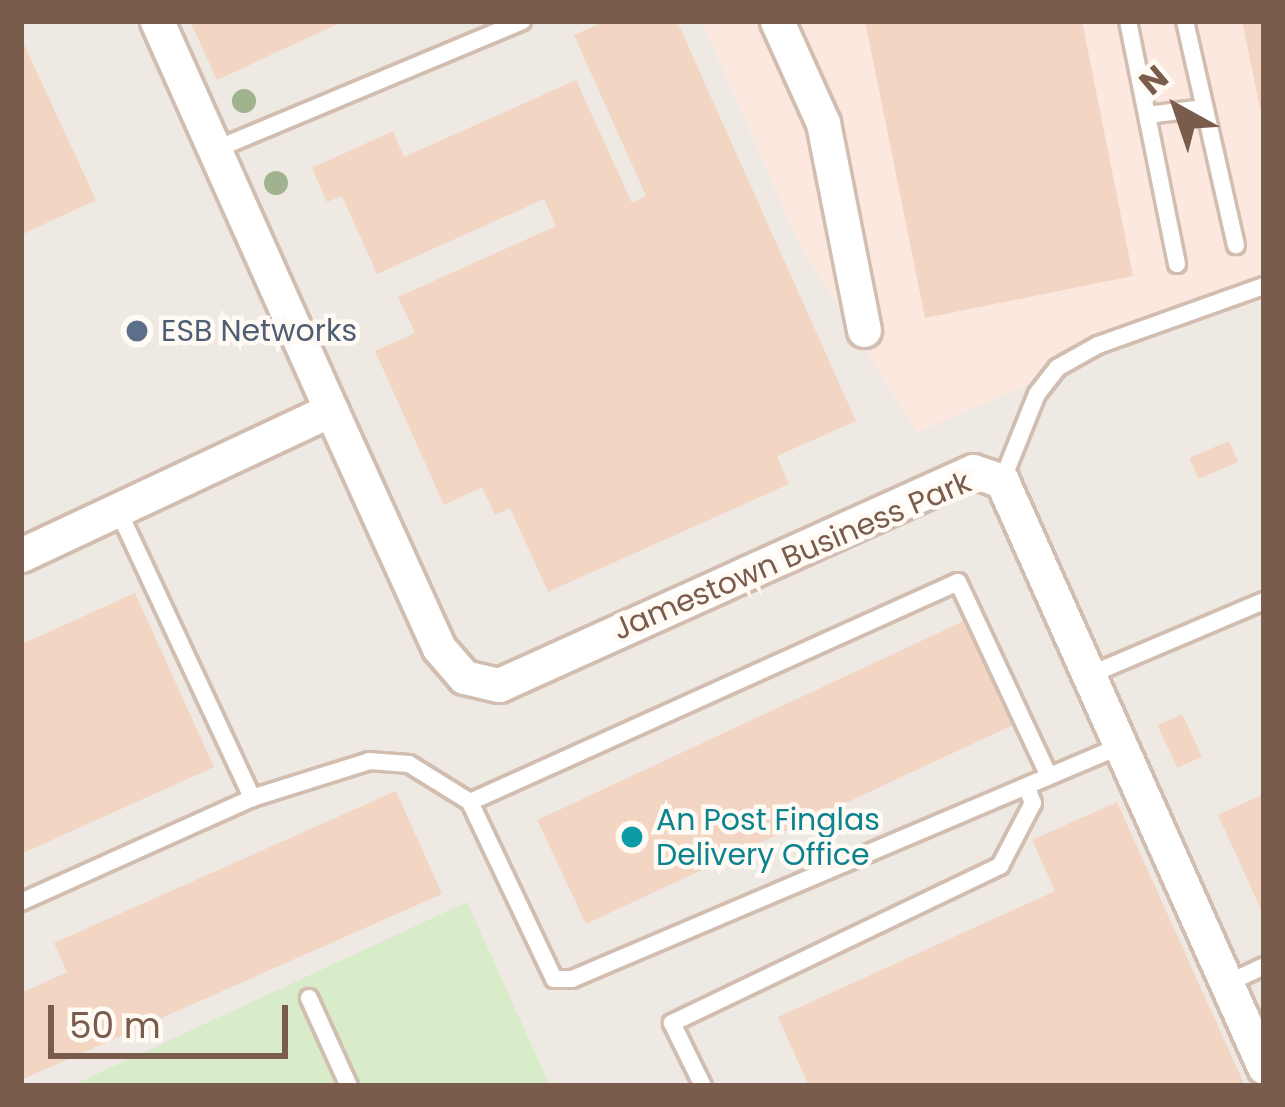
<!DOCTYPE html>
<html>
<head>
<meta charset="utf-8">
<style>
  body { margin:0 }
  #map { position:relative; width:1285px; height:1107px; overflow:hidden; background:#fdf6ec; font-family:Poppins,sans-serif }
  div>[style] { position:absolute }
  .commercial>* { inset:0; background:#fde8e0 }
  .industrial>* { inset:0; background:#efe9e4 }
  .green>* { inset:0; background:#d8ecc9 }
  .building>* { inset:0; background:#f3d5c3; transform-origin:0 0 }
  .roads { filter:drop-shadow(3px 0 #d1beb0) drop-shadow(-3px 0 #d1beb0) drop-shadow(0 3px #d1beb0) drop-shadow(0 -3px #d1beb0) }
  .lane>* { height:16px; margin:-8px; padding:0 8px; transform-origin:8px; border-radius:8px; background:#fff }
  .street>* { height:33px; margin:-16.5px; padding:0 16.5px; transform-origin:16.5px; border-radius:16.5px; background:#fff }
  .trees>* { width:24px; height:24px; margin:-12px; border-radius:50%; background:#a0b28e }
  .dots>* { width:33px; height:33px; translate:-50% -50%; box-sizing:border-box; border:6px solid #fffaf3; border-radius:50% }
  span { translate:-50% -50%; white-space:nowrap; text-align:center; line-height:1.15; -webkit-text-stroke:9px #fffaf3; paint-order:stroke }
  .service-label { font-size:30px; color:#4e5e75 }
  .left { translate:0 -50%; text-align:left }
  .street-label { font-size:30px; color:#7a5c4d }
  .culture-label { font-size:30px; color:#0d838f }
  .frame { position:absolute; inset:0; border:24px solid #7a5c4d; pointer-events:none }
  .north { position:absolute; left:1117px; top:48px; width:120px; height:120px; -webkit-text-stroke:9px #fffaf3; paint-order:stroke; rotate:320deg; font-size:33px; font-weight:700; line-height:48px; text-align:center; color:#7a5c4d }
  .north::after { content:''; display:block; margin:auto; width:42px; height:54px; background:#7a5c4d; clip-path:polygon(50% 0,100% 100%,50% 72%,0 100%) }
  .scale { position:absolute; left:48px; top:1005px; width:240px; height:54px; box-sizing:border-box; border:6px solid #7a5c4d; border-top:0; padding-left:15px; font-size:36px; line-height:42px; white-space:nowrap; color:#7a5c4d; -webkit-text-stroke:9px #fffaf3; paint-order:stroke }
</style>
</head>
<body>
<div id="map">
  <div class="commercial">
    <i style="clip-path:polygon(702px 21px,1264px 21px,1264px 284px,917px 433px,800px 245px)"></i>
  </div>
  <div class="industrial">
    <i style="clip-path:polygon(21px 21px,702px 21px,800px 245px,917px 432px,1264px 284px,1264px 1086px,21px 1086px)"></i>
  </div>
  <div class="green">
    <i style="clip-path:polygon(467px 902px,550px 1086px,71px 1086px)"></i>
  </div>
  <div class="building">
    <i style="clip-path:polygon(190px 21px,344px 21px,217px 80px)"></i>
    <i style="clip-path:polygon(606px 21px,677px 21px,856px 421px,777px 456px,789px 484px,548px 592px,510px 508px,495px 515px,482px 487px,444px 505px,375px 351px,415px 333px,398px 297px,556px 226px,544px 199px,377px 274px,342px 196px,327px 202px,312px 168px,393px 131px,404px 157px,576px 80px,632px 203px,646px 196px,574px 35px)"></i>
    <i style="clip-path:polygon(865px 21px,1082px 21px,1133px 276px,925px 318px)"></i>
    <i style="clip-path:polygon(1242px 21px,1264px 21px,1264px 117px,1262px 117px)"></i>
    <i style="clip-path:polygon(21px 38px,96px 200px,21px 235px)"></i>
    <i style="left:1229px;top:441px;width:23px;height:43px;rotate:67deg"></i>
    <i style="clip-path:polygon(135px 593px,214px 767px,21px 854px,22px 644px)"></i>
    <i style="left:966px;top:620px;width:115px;height:473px;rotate:65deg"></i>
    <i style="left:1182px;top:714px;width:47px;height:27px;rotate:65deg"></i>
    <i style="clip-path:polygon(396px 791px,442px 894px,21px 1080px,21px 993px,67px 972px,54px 943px)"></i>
    <i style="clip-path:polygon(1264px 794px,1264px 916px,1218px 815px)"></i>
    <i style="clip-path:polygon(1117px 802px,1245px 1086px,809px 1086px,778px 1017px,1055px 891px,1032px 840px)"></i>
  </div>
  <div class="roads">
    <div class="lane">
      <i style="left:1128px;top:21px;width:248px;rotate:78.6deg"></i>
      <i style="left:1185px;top:21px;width:230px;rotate:77.2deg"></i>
      <i style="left:1147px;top:115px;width:58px;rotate:-6.9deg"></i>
      <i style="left:214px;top:150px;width:334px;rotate:-22.7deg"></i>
      <i style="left:1002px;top:481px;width:94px;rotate:-68.1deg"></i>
      <i style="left:1037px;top:394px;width:33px;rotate:-52deg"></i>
      <i style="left:1057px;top:368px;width:47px;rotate:-29.3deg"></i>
      <i style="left:1098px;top:345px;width:176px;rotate:-19.6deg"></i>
      <i style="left:118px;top:510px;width:318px;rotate:65deg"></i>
      <i style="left:1087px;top:676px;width:192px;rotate:-23deg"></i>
      <i style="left:470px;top:802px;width:535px;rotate:-24.27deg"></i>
      <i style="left:958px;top:582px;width:214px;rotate:64.9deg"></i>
      <i style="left:21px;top:902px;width:253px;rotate:-24.2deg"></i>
      <i style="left:252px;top:798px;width:123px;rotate:-17.5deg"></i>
      <i style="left:369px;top:761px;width:40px;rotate:4.3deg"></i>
      <i style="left:409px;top:764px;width:72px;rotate:31.9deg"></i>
      <i style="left:470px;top:802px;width:196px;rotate:64.6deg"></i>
      <i style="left:554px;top:979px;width:18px"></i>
      <i style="left:572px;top:979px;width:593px;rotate:-23.02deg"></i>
      <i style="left:1226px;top:984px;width:42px;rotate:-25.3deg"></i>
      <i style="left:309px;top:998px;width:97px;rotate:65.6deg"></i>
      <i style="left:703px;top:1086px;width:70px;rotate:-116.2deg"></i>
      <i style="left:672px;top:1023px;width:364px;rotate:-25.6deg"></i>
      <i style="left:1000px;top:866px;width:71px;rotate:-62.4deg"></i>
      <i style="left:1033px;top:803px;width:18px;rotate:-112deg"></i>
    </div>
    <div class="street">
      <i style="left:157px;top:21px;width:426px;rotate:65.9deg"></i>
      <i style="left:777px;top:21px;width:112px;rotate:65.7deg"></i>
      <i style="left:823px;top:123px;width:211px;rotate:78.8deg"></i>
      <i style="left:21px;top:555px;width:342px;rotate:-25.1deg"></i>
      <i style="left:331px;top:410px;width:261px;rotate:65.6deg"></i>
      <i style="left:439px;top:648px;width:38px;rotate:49deg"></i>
      <i style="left:464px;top:677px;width:36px;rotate:13deg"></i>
      <i style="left:499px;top:685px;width:520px;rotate:-24.3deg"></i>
      <i style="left:973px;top:471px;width:31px;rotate:19deg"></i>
      <i style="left:1002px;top:481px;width:642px;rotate:65.91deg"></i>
    </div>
  </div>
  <div class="trees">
    <i style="left:244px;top:101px"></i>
    <i style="left:276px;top:183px"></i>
  </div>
  <div class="dots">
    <i style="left:137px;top:331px;background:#5c6f8a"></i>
    <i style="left:632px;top:837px;background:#0f9aa8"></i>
  </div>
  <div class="service-label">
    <span class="left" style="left:161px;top:331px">ESB Networks</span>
  </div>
  <div class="street-label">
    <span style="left:792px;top:556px;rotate:-23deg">Jamestown Business Park</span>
  </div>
  <div class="culture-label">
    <span class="left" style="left:656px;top:837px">An Post Finglas<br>Delivery Office</span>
  </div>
  <div class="frame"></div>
  <div class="north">N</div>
  <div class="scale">50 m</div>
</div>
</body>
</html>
